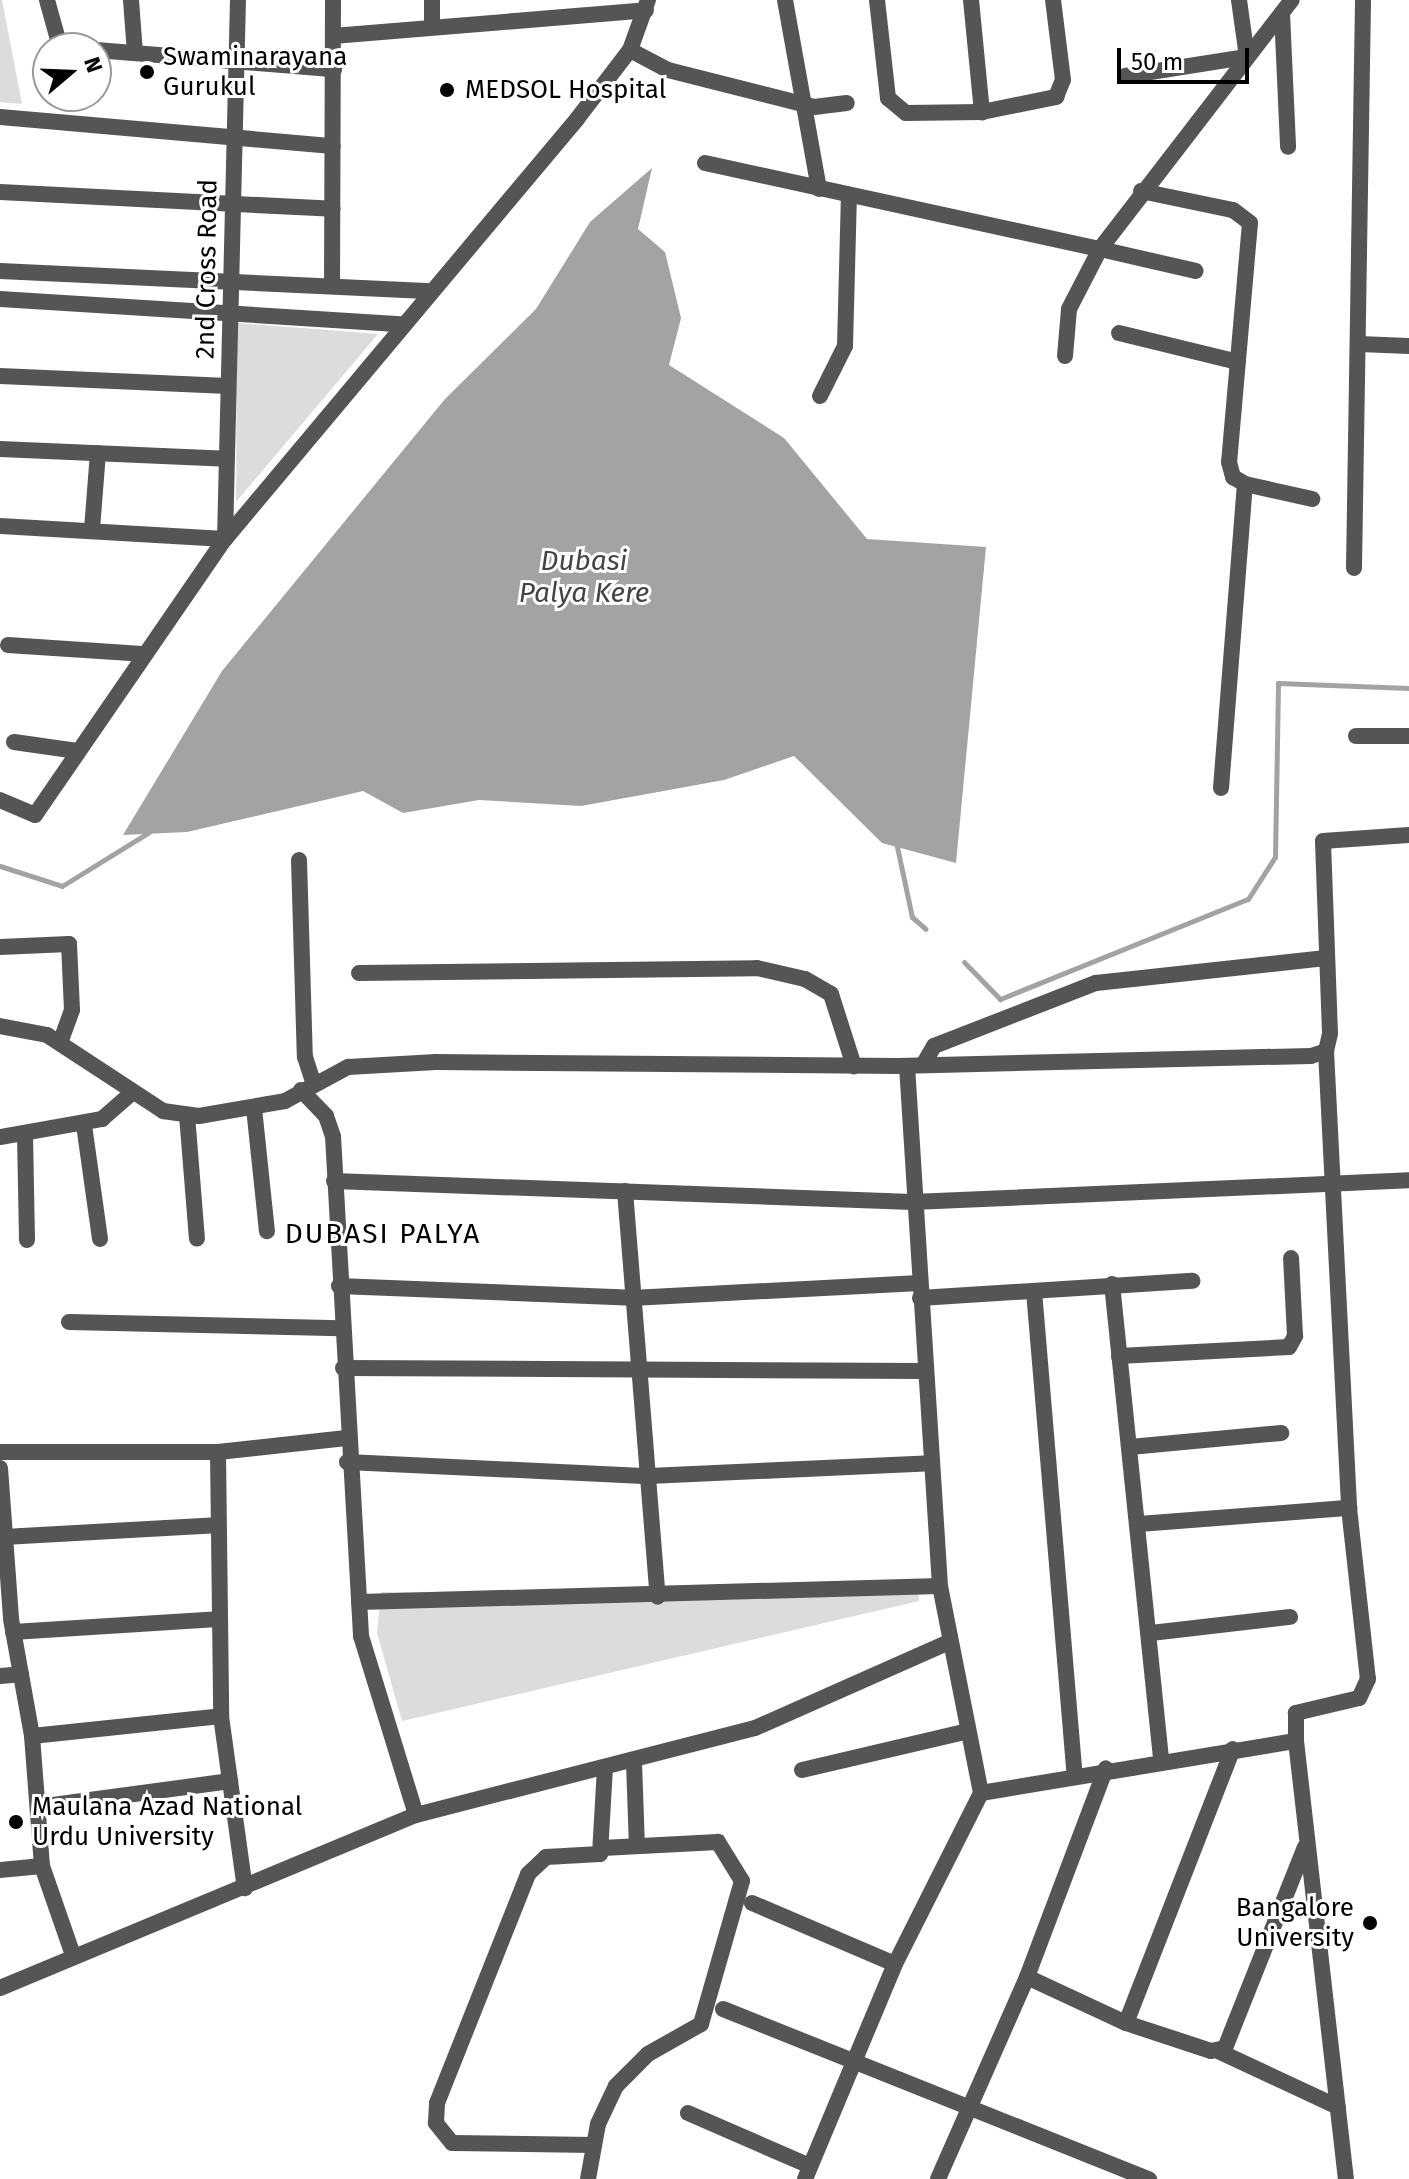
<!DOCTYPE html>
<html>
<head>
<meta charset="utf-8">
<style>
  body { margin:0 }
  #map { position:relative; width:1409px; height:2179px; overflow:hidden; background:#fff; font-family:"Fira Sans",sans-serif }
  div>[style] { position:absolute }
  .green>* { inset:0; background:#dcdcdc }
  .water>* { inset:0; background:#a3a3a3 }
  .stream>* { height:5px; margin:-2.5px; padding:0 2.5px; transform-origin:2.5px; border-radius:2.5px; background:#a3a3a3 }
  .minor>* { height:16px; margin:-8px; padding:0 8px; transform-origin:8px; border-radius:8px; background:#555 }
  .tertiary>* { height:16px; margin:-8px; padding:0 8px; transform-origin:8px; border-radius:8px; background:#555 }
  .dots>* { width:22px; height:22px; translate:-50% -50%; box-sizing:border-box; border:4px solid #fff; border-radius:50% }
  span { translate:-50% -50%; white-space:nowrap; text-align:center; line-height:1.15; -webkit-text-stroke:6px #fff; paint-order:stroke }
  .poi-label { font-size:26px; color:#000 }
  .left { translate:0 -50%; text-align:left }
  .right { translate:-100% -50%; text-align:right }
  .street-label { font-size:26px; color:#000 }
  .water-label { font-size:28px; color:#444; font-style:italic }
  .neighbourhood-label { font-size:28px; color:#000; letter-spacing:2px }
  .north { position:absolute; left:32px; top:32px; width:80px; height:80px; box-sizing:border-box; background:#fff; border:2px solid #999; border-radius:50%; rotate:71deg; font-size:22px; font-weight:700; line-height:32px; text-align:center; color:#000 }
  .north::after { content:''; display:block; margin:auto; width:28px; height:36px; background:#000; clip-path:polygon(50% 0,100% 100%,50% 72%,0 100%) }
  .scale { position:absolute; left:1117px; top:48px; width:132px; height:36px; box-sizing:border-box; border:4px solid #000; border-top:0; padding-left:10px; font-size:24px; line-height:28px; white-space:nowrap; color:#000; -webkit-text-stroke:6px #fff; paint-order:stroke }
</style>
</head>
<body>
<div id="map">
  <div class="green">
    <i style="clip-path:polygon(0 0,2px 0,22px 104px,0 102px)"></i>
    <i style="clip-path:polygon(237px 323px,378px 334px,236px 502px)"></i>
    <i style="clip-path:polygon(918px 1591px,919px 1601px,402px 1721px,377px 1633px,381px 1592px)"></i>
  </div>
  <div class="water">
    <i style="clip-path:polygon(652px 168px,638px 229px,665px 252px,681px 318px,669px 365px,784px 438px,867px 539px,986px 547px,956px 863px,882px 843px,794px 756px,724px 780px,581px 806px,479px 800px,403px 813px,363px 791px,187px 832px,123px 835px,222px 671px,445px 399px,536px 309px,590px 222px)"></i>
  </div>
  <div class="stream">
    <i style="left:896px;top:842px;width:77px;rotate:78deg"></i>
    <i style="left:912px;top:917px;width:18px;rotate:41deg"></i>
    <i style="left:0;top:866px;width:65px;rotate:17.9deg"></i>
    <i style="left:62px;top:886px;width:102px;rotate:-31.8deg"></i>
    <i style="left:964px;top:962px;width:52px;rotate:45.8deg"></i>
    <i style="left:1000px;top:999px;width:267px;rotate:-22deg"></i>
    <i style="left:1248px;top:899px;width:50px;rotate:-57.3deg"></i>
    <i style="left:1275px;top:857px;width:174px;rotate:-89deg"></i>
    <i style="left:1278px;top:683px;width:131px;rotate:2.2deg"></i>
  </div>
  <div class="minor">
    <i style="left:47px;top:0;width:49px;rotate:74.5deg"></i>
    <i style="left:60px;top:47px;width:16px;rotate:4deg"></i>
    <i style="left:131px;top:0;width:53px;rotate:85.7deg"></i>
    <i style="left:432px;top:0;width:26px;rotate:90deg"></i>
    <i style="left:785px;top:0;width:192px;rotate:79.8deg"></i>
    <i style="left:877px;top:0;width:99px;rotate:83.6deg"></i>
    <i style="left:888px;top:98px;width:23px;rotate:40deg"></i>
    <i style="left:906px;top:113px;width:76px;rotate:-0.8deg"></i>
    <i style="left:982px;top:112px;width:76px;rotate:-11.5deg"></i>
    <i style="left:1056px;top:97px;width:18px;rotate:-68deg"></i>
    <i style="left:1063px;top:80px;width:81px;rotate:-97.1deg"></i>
    <i style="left:971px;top:0;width:113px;rotate:84.4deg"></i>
    <i style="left:1282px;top:13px;width:134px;rotate:87.4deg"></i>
    <i style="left:333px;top:36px;width:314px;rotate:-4.7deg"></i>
    <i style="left:96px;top:50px;width:239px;rotate:4.6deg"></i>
    <i style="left:630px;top:50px;width:43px;rotate:27.8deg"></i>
    <i style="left:668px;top:70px;width:151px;rotate:14.2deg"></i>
    <i style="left:814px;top:107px;width:33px;rotate:-7deg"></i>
    <i style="left:1125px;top:76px;width:123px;rotate:-8.9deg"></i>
    <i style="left:1247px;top:57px;width:58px;rotate:-98deg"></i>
    <i style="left:0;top:117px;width:334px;rotate:5deg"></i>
    <i style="left:705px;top:163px;width:404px;rotate:12.3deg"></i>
    <i style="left:1100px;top:249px;width:314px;rotate:-52.4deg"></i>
    <i style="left:1141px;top:191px;width:94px;rotate:11.7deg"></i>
    <i style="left:1233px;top:210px;width:21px;rotate:37deg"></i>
    <i style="left:1250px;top:223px;width:240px;rotate:95deg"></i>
    <i style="left:1229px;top:462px;width:16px;rotate:75deg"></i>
    <i style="left:1233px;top:477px;width:14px;rotate:30deg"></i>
    <i style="left:1245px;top:484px;width:69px;rotate:12.6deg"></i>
    <i style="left:0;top:192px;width:333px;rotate:2.9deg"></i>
    <i style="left:332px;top:286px;width:286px;rotate:-89.8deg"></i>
    <i style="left:1119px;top:333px;width:122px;rotate:13.7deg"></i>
    <i style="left:1359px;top:344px;width:50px;rotate:2.3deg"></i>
    <i style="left:1065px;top:356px;width:47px;rotate:-85.1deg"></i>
    <i style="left:1069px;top:309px;width:68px;rotate:-62.7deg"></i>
    <i style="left:1100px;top:249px;width:98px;rotate:12.9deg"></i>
    <i style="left:0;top:376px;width:228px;rotate:2.5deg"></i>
    <i style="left:820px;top:396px;width:56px;rotate:-63.4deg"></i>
    <i style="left:845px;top:346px;width:151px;rotate:-88.5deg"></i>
    <i style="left:0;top:449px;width:226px;rotate:2.5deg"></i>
    <i style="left:92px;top:529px;width:76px;rotate:-85.5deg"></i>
    <i style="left:1354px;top:568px;width:568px;rotate:-89.09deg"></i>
    <i style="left:8px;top:645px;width:134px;rotate:3.8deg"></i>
    <i style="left:1356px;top:736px;width:53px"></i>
    <i style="left:14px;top:742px;width:64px;rotate:8.1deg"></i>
    <i style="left:1221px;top:788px;width:305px;rotate:-85.5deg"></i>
    <i style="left:0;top:800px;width:38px;rotate:23deg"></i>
    <i style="left:35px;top:815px;width:335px;rotate:-55.5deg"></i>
    <i style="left:225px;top:539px;width:539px;rotate:-88.62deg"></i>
    <i style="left:299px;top:860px;width:197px;rotate:88.3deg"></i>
    <i style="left:305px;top:1057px;width:26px;rotate:72deg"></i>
    <i style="left:0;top:947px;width:69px;rotate:-2.5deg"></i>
    <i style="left:69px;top:944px;width:66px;rotate:87.4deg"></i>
    <i style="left:72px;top:1010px;width:35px;rotate:110deg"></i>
    <i style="left:359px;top:973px;width:398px;rotate:-0.7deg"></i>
    <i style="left:757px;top:968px;width:49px;rotate:12.9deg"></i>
    <i style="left:805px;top:979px;width:30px;rotate:30deg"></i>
    <i style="left:831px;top:994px;width:76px;rotate:72.3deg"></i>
    <i style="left:1326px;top:1051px;width:458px;rotate:87.1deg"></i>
    <i style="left:1349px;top:1508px;width:172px;rotate:83.7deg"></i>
    <i style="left:1368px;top:1679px;width:21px;rotate:115deg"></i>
    <i style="left:1359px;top:1698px;width:65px;rotate:166.6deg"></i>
    <i style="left:1296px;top:1713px;width:28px;rotate:90deg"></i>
    <i style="left:1296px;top:1741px;width:441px;rotate:83.5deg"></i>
    <i style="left:923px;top:1065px;width:22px;rotate:-60deg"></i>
    <i style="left:934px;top:1046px;width:174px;rotate:-21.3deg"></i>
    <i style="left:1096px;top:983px;width:231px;rotate:-6.2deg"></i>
    <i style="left:301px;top:1090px;width:36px;rotate:46deg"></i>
    <i style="left:326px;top:1116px;width:21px;rotate:71deg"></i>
    <i style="left:333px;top:1136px;width:501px;rotate:86.79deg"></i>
    <i style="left:361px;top:1636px;width:187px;rotate:72.9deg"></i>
    <i style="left:254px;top:1108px;width:124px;rotate:84deg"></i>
    <i style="left:187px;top:1115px;width:124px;rotate:85.4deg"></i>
    <i style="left:84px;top:1125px;width:115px;rotate:82deg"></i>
    <i style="left:25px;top:1135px;width:105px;rotate:88.9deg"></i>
    <i style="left:0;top:1137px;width:104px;rotate:-10deg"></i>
    <i style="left:102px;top:1119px;width:41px;rotate:-41.1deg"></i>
    <i style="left:334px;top:1181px;width:579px;rotate:2.08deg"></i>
    <i style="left:913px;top:1202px;width:496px;rotate:-2.5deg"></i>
    <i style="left:625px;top:1191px;width:407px;rotate:85.4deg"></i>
    <i style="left:1112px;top:1284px;width:478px;rotate:84.1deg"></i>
    <i style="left:339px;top:1286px;width:293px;rotate:2.3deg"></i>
    <i style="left:632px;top:1298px;width:288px;rotate:-3deg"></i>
    <i style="left:1034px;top:1291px;width:486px;rotate:85.2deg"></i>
    <i style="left:920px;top:1298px;width:273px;rotate:-3.6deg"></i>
    <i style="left:69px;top:1322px;width:272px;rotate:1.3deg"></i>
    <i style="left:1119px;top:1356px;width:170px;rotate:-3deg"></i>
    <i style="left:1289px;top:1347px;width:13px;rotate:-61deg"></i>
    <i style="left:1295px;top:1336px;width:78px;rotate:-92.9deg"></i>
    <i style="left:343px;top:1368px;width:581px;rotate:0.3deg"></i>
    <i style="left:1130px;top:1447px;width:152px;rotate:-5.3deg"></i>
    <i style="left:0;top:1452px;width:218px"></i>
    <i style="left:218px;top:1452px;width:129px;rotate:-6.2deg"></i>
    <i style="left:218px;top:1452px;width:264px;rotate:89.3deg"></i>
    <i style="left:221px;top:1716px;width:174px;rotate:82.1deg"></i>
    <i style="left:347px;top:1462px;width:302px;rotate:2.7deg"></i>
    <i style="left:649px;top:1476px;width:282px;rotate:-2.6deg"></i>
    <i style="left:0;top:1468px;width:151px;rotate:85.8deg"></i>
    <i style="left:11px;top:1619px;width:119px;rotate:79.8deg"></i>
    <i style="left:32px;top:1736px;width:190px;rotate:-6deg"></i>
    <i style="left:1139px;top:1524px;width:211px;rotate:-4.4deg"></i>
    <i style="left:4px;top:1537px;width:212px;rotate:-3.2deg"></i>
    <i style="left:359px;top:1602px;width:581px;rotate:-1.58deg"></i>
    <i style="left:13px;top:1632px;width:205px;rotate:-3.6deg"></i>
    <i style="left:1151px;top:1633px;width:140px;rotate:-6.6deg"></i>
    <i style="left:0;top:1676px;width:21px;rotate:-5deg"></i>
    <i style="left:32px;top:1736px;width:130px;rotate:85.6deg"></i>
    <i style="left:42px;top:1866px;width:94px;rotate:70.8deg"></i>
    <i style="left:634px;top:1762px;width:84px;rotate:88deg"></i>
    <i style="left:802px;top:1770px;width:166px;rotate:-13.2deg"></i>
    <i style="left:981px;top:1793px;width:319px;rotate:-9.4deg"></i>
    <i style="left:38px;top:1807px;width:194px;rotate:-7.7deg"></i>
    <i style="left:0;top:1870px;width:42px;rotate:-5.4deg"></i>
    <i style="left:752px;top:1903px;width:155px;rotate:23.1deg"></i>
    <i style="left:1027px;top:1977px;width:109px;rotate:24.9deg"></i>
    <i style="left:1126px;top:2023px;width:89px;rotate:18.2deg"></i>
    <i style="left:1211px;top:2051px;width:14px;rotate:-12deg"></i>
    <i style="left:1225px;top:2048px;width:216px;rotate:-68.3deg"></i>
    <i style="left:723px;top:2009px;width:459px;rotate:21.8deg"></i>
    <i style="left:1126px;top:2023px;width:294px;rotate:-68.7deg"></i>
    <i style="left:1218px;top:2051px;width:132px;rotate:25deg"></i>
    <i style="left:688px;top:2113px;width:133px;rotate:23.5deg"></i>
    <i style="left:594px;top:2145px;width:142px;rotate:-179.2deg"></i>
    <i style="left:452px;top:2143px;width:26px;rotate:-129deg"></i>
    <i style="left:436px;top:2123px;width:20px;rotate:-87deg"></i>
    <i style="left:437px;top:2103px;width:246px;rotate:-68.3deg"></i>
    <i style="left:528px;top:1874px;width:25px;rotate:-43deg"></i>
    <i style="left:546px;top:1857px;width:54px;rotate:-3.2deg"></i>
    <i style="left:600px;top:1854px;width:86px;rotate:-86.7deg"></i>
    <i style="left:588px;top:2179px;width:56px;rotate:-79.7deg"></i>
    <i style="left:598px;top:2124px;width:42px;rotate:-64.7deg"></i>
    <i style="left:616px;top:2086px;width:45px;rotate:-45deg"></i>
    <i style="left:648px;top:2054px;width:61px;rotate:-29.5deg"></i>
    <i style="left:701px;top:2024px;width:149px;rotate:-74deg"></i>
    <i style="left:742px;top:1881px;width:46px;rotate:-121.6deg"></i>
    <i style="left:718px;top:1842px;width:116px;rotate:177deg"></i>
    <i style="left:938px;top:2179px;width:221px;rotate:-66.2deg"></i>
    <i style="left:1027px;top:1977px;width:223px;rotate:-69.3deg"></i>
  </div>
  <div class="tertiary">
    <i style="left:0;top:271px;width:432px;rotate:2.7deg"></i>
    <i style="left:0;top:299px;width:401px;rotate:3.6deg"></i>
    <i style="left:0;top:526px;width:225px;rotate:3.3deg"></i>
    <i style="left:225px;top:539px;width:548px;rotate:-50.03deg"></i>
    <i style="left:577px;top:119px;width:87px;rotate:-52.5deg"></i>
    <i style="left:630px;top:50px;width:53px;rotate:-70.2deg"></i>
    <i style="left:0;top:1026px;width:48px;rotate:10.8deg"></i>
    <i style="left:47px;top:1035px;width:139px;rotate:33.2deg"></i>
    <i style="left:163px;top:1111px;width:36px;rotate:8deg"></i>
    <i style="left:199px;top:1116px;width:87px;rotate:-9.9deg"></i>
    <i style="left:285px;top:1101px;width:72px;rotate:-28.4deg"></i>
    <i style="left:348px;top:1067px;width:88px;rotate:-3.3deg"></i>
    <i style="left:436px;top:1062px;width:461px;rotate:0.5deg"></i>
    <i style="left:897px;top:1066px;width:414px;rotate:-1.4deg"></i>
    <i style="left:1311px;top:1056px;width:16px;rotate:-18deg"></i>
    <i style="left:1326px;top:1051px;width:18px;rotate:-77deg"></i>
    <i style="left:1330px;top:1033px;width:192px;rotate:-92.1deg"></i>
    <i style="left:1323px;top:841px;width:86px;rotate:-4deg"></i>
    <i style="left:0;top:1988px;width:451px;rotate:-22.6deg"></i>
    <i style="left:416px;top:1815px;width:350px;rotate:-14.4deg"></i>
    <i style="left:755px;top:1728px;width:212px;rotate:-23.9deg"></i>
    <i style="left:805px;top:2179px;width:233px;rotate:-67.3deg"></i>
    <i style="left:895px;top:1964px;width:191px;rotate:-63.3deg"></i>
    <i style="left:981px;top:1793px;width:211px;rotate:-101.2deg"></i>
    <i style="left:940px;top:1586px;width:521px;rotate:-93.63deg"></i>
  </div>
  <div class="dots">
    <i style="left:147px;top:72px;background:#000"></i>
    <i style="left:447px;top:90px;background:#000"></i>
    <i style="left:16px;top:1822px;background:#000"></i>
    <i style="left:1370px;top:1923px;background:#000"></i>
  </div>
  <div class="poi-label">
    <span class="left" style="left:163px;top:72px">Swaminarayana<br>Gurukul</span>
    <span class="left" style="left:465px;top:90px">MEDSOL Hospital</span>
    <span class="left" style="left:32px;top:1822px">Maulana Azad National<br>Urdu University</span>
    <span class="right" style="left:1354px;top:1923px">Bangalore<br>University</span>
  </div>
  <div class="street-label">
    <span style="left:207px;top:269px;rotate:-89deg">2nd Cross Road</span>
  </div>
  <div class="water-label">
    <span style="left:584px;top:577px">Dubasi<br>Palya Kere</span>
  </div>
  <div class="neighbourhood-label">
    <span style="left:383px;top:1234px">DUBASI PALYA</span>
  </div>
  <div class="north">N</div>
  <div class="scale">50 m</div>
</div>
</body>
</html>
